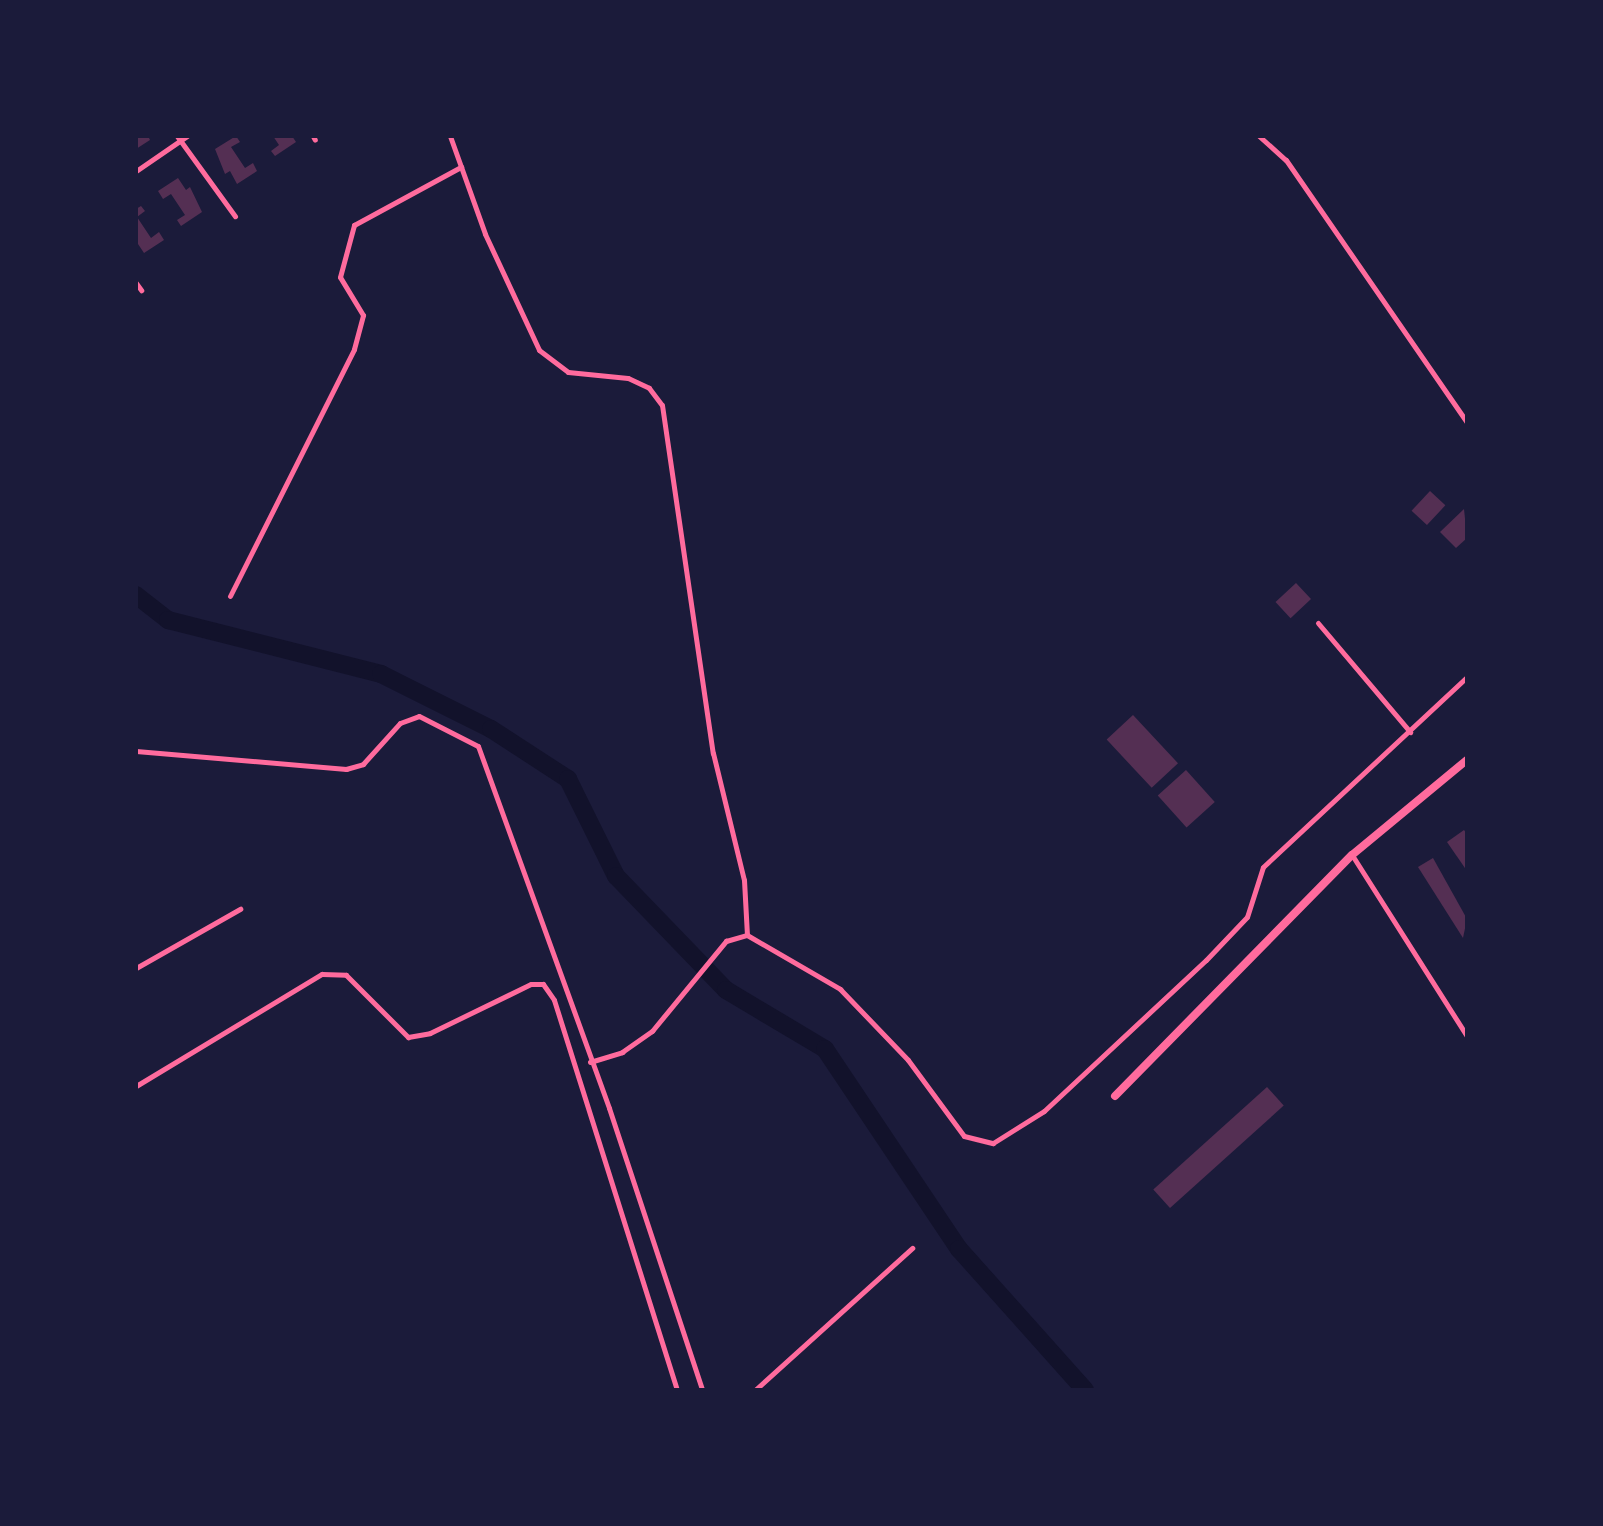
<!DOCTYPE html>
<html>
<head>
<meta charset="utf-8">
<style>
  body { margin:0 }
  #map { position:relative; width:1603px; height:1526px; overflow:hidden; background:#1b1b3a; font-family:Jost,sans-serif }
  div>[style] { position:absolute }
  .canal>* { height:18px; margin:-9px; padding:0 9px; transform-origin:9px; border-radius:9px; background:#12122b }
  .building>* { inset:0; background:#542f53; transform-origin:0 0 }
  .service>* { height:5px; margin:-2.5px; padding:0 2.5px; transform-origin:2.5px; border-radius:2.5px; background:#ff6b9d }
  .minor>* { height:8px; margin:-4px; padding:0 4px; transform-origin:4px; border-radius:4px; background:#ff6b9d }
  span { translate:-50% -50%; white-space:nowrap; text-align:center; line-height:1.15; -webkit-text-stroke:7px #1b1b3a; paint-order:stroke }
  .frame { position:absolute; inset:0; border:138px solid #1b1b3a; pointer-events:none }
</style>
</head>
<body>
<div id="map">
  <div class="canal">
    <i style="left:136px;top:595px;width:41px;rotate:38deg"></i>
    <i style="left:168px;top:620px;width:220px;rotate:14.2deg"></i>
    <i style="left:381px;top:674px;width:123px;rotate:26.6deg"></i>
    <i style="left:491px;top:729px;width:92px;rotate:33deg"></i>
    <i style="left:568px;top:779px;width:108px;rotate:63.7deg"></i>
    <i style="left:616px;top:876px;width:158px;rotate:46deg"></i>
    <i style="left:726px;top:990px;width:115px;rotate:30.8deg"></i>
    <i style="left:825px;top:1049px;width:241px;rotate:56.2deg"></i>
    <i style="left:959px;top:1249px;width:189px;rotate:48.2deg"></i>
  </div>
  <div class="building">
    <i style="clip-path:polygon(136px 136px,148px 136px,150px 140px,136px 149px)"></i>
    <i style="clip-path:polygon(236px 136px,240px 142px,231px 147px,245px 168px,253px 163px,257px 171px,237px 184px,230px 171px,225px 174px,215px 149px)"></i>
    <i style="clip-path:polygon(273px 136px,292px 136px,296px 142px,275px 156px,271px 151px,279px 145px)"></i>
    <i style="clip-path:polygon(178px 178px,186px 190px,190px 187px,202px 212px,181px 226px,177px 220px,185px 215px,171px 194px,163px 199px,158px 191px)"></i>
    <i style="clip-path:polygon(141px 206px,145px 211px,137px 217px,151px 238px,159px 232px,164px 240px,144px 253px,136px 241px,136px 209px)"></i>
    <i style="left:1430px;top:491px;width:21px;height:27px;rotate:43deg"></i>
    <i style="clip-path:polygon(1464px 509px,1467px 538px,1456px 548px,1440px 532px)"></i>
    <i style="left:1296px;top:583px;width:22px;height:28px;rotate:47deg"></i>
    <i style="left:1133px;top:715px;width:66px;height:36px;rotate:47deg"></i>
    <i style="left:1186px;top:770px;width:43px;height:38px;rotate:48deg"></i>
    <i style="clip-path:polygon(1464px 830px,1467px 834px,1467px 871px,1447px 842px)"></i>
    <i style="clip-path:polygon(1433px 858px,1467px 919px,1463px 938px,1418px 867px)"></i>
    <i style="left:1267px;top:1087px;width:25px;height:153px;rotate:48deg"></i>
  </div>
  <div class="service">
    <i style="left:177px;top:136px;width:99px;rotate:54.1deg"></i>
    <i style="left:313px;top:136px;width:4px;rotate:63deg"></i>
    <i style="left:450px;top:136px;width:104px;rotate:70.3deg"></i>
    <i style="left:485px;top:234px;width:128px;rotate:65deg"></i>
    <i style="left:539px;top:350px;width:36px;rotate:37deg"></i>
    <i style="left:568px;top:372px;width:60px;rotate:5.7deg"></i>
    <i style="left:628px;top:378px;width:23px;rotate:25deg"></i>
    <i style="left:649px;top:388px;width:21px;rotate:53deg"></i>
    <i style="left:662px;top:405px;width:352px;rotate:81.7deg"></i>
    <i style="left:713px;top:753px;width:131px;rotate:76.3deg"></i>
    <i style="left:744px;top:880px;width:55px;rotate:86.9deg"></i>
    <i style="left:1259px;top:136px;width:36px;rotate:42deg"></i>
    <i style="left:1286px;top:160px;width:318px;rotate:55.4deg"></i>
    <i style="left:136px;top:171px;width:62px;rotate:-34.5deg"></i>
    <i style="left:136px;top:283px;width:9px;rotate:54deg"></i>
    <i style="left:230px;top:596px;width:276px;rotate:-63.3deg"></i>
    <i style="left:354px;top:349px;width:35px;rotate:-75deg"></i>
    <i style="left:363px;top:315px;width:44px;rotate:-121.2deg"></i>
    <i style="left:340px;top:277px;width:54px;rotate:-74.9deg"></i>
    <i style="left:354px;top:225px;width:122px;rotate:-28.5deg"></i>
    <i style="left:1318px;top:623px;width:143px;rotate:49.8deg"></i>
    <i style="left:136px;top:751px;width:211px;rotate:4.9deg"></i>
    <i style="left:346px;top:769px;width:18px;rotate:-16deg"></i>
    <i style="left:363px;top:764px;width:55px;rotate:-47.9deg"></i>
    <i style="left:400px;top:723px;width:20px;rotate:-20deg"></i>
    <i style="left:419px;top:716px;width:66px;rotate:27deg"></i>
    <i style="left:478px;top:746px;width:385px;rotate:70.1deg"></i>
    <i style="left:609px;top:1108px;width:297px;rotate:71.7deg"></i>
    <i style="left:1352px;top:855px;width:214px;rotate:57.6deg"></i>
    <i style="left:136px;top:968px;width:120px;rotate:-29.6deg"></i>
    <i style="left:590px;top:1062px;width:34px;rotate:-17deg"></i>
    <i style="left:622px;top:1052px;width:37px;rotate:-35deg"></i>
    <i style="left:652px;top:1031px;width:117px;rotate:-50.6deg"></i>
    <i style="left:726px;top:941px;width:22px;rotate:-16deg"></i>
    <i style="left:747px;top:935px;width:108px;rotate:30.1deg"></i>
    <i style="left:840px;top:989px;width:98px;rotate:46.2deg"></i>
    <i style="left:908px;top:1060px;width:94px;rotate:53.6deg"></i>
    <i style="left:964px;top:1136px;width:30px;rotate:14deg"></i>
    <i style="left:993px;top:1143px;width:60px;rotate:-32.1deg"></i>
    <i style="left:1044px;top:1111px;width:221px;rotate:-43deg"></i>
    <i style="left:1206px;top:960px;width:59px;rotate:-46.4deg"></i>
    <i style="left:1247px;top:917px;width:52px;rotate:-72.3deg"></i>
    <i style="left:1263px;top:867px;width:279px;rotate:-43deg"></i>
    <i style="left:136px;top:1086px;width:217px;rotate:-31.1deg"></i>
    <i style="left:322px;top:974px;width:24px;rotate:2deg"></i>
    <i style="left:346px;top:975px;width:88px;rotate:45deg"></i>
    <i style="left:408px;top:1037px;width:22px;rotate:-10deg"></i>
    <i style="left:430px;top:1033px;width:112px;rotate:-25.9deg"></i>
    <i style="left:531px;top:984px;width:12px"></i>
    <i style="left:543px;top:984px;width:19px;rotate:55deg"></i>
    <i style="left:554px;top:1000px;width:409px;rotate:72.5deg"></i>
    <i style="left:755px;top:1390px;width:212px;rotate:-42.1deg"></i>
  </div>
  <div class="minor">
    <i style="left:1115px;top:1096px;width:338px;rotate:-45.5deg"></i>
    <i style="left:1352px;top:855px;width:149px;rotate:-39.6deg"></i>
  </div>
  <div class="frame"></div>
</div>
</body>
</html>
